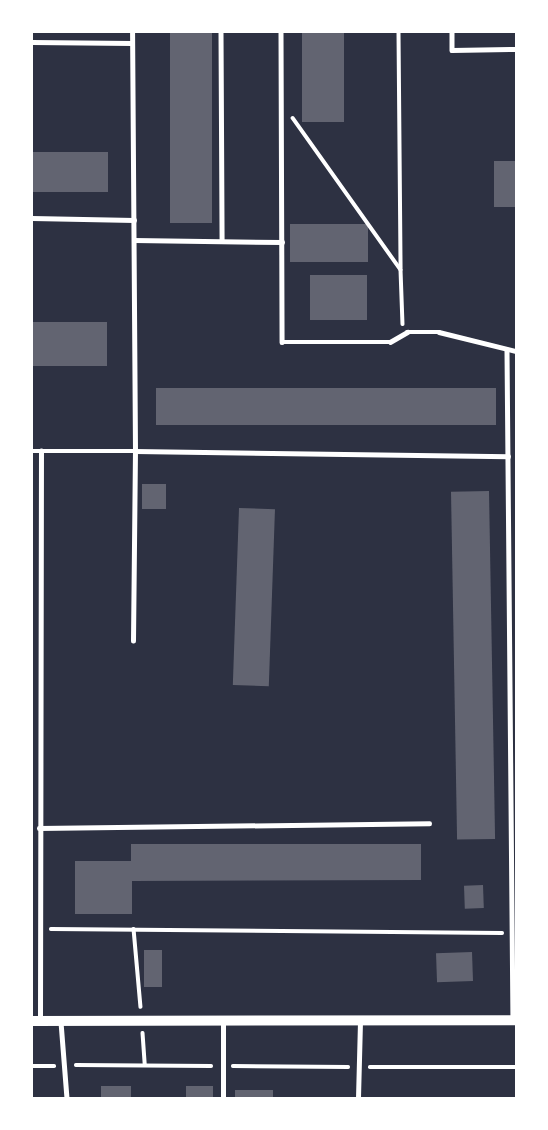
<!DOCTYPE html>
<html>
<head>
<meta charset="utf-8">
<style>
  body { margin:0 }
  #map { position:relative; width:548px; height:1130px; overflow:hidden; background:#2d3142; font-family:Lato,sans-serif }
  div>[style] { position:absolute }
  .building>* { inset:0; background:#626471; transform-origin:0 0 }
  .path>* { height:3.5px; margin:-1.75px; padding:0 1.75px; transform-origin:1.75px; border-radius:1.75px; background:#fff }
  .service>* { height:4.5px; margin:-2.25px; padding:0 2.25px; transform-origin:2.25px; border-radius:2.25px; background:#fff }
  .secondary>* { height:10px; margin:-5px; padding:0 5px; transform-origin:5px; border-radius:5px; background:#fff }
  span { translate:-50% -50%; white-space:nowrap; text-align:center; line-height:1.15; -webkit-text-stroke:5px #fff; paint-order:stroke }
  .frame { position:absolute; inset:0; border:33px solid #fff; pointer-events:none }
</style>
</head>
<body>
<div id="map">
  <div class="building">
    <i style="left:170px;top:32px;width:42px;height:191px"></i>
    <i style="left:302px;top:32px;width:42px;height:90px"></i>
    <i style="left:32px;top:152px;width:76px;height:40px"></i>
    <i style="left:494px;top:161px;width:22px;height:46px"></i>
    <i style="left:368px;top:224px;width:38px;height:78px;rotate:90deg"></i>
    <i style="left:310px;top:275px;width:57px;height:45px"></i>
    <i style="left:107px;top:322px;width:44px;height:75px;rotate:90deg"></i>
    <i style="left:156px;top:388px;width:340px;height:37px"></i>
    <i style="left:142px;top:484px;width:24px;height:25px"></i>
    <i style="left:489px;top:491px;width:348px;height:38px;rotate:89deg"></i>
    <i style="left:239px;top:508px;width:36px;height:177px;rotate:2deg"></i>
    <i style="clip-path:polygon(131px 844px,421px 844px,421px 880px,132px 881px,132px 914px,75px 914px,75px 861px,131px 861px)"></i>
    <i style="left:483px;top:885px;width:23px;height:19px;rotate:88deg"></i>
    <i style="left:144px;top:950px;width:18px;height:37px"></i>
    <i style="left:472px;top:952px;width:29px;height:36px;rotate:88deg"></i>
    <i style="left:101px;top:1086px;width:30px;height:12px"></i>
    <i style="left:186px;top:1086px;width:27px;height:12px"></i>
    <i style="left:235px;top:1090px;width:38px;height:8px"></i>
  </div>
  <div class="path">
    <i style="left:399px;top:32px;width:236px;rotate:89.5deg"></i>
    <i style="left:293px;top:118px;width:186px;rotate:54.6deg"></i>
    <i style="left:401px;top:270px;width:54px;rotate:87.9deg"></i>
    <i style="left:51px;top:929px;width:451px;rotate:0.5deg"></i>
    <i style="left:134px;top:929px;width:78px;rotate:84.9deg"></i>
    <i style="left:143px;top:1033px;width:32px;rotate:86deg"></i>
    <i style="left:76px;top:1065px;width:135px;rotate:0.4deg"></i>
    <i style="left:32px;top:1066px;width:22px"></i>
    <i style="left:233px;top:1066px;width:115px;rotate:0.5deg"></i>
    <i style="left:370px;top:1067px;width:146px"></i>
  </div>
  <div class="service">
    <i style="left:221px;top:32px;width:208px;rotate:89.7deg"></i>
    <i style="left:281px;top:32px;width:310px;rotate:89.8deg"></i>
    <i style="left:282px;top:342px;width:108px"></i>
    <i style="left:390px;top:342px;width:20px;rotate:-30deg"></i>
    <i style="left:407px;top:332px;width:32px"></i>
    <i style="left:439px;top:332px;width:79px;rotate:13.9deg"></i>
    <i style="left:452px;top:32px;width:18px;rotate:90deg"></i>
    <i style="left:452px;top:50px;width:64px;rotate:-0.9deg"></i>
    <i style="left:32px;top:42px;width:100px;rotate:0.6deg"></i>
    <i style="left:32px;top:218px;width:102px;rotate:1.1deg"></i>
    <i style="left:134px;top:240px;width:148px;rotate:0.8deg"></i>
    <i style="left:507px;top:351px;width:668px;rotate:89.49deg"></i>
    <i style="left:32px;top:451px;width:103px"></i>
    <i style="left:135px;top:451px;width:419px;rotate:-90.4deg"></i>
    <i style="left:133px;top:641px;width:190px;rotate:-89.4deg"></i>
    <i style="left:135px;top:451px;width:373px;rotate:0.8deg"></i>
    <i style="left:39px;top:828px;width:390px;rotate:-0.7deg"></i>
    <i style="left:40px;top:1020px;width:569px;rotate:-89.9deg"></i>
    <i style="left:61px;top:1022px;width:76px;rotate:85.5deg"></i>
    <i style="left:223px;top:1098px;width:76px;rotate:-90deg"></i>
    <i style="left:358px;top:1098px;width:76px;rotate:-88.5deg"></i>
  </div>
  <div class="secondary">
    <i style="left:32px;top:1021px;width:484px;rotate:-0.1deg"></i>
  </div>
  <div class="frame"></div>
</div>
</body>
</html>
